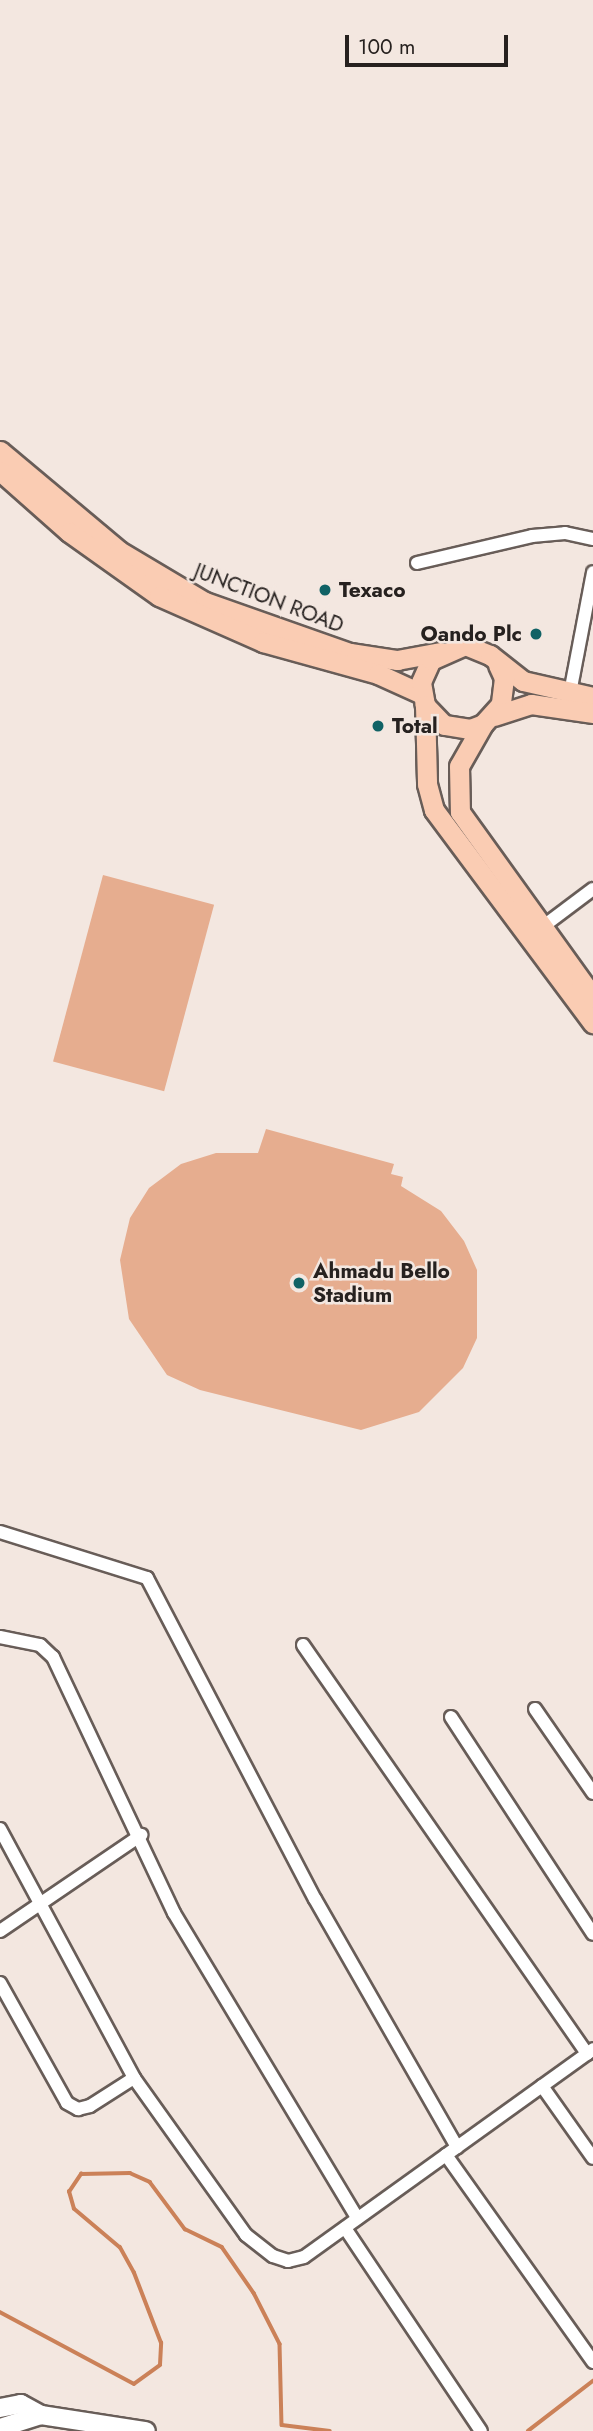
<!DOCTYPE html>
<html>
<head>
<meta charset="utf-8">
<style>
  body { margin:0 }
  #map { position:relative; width:593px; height:2431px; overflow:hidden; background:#f3e7e0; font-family:Jost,sans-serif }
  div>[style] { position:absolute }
  .green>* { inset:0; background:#e6ad8f; transform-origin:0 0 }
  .stream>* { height:3.5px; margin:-1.75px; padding:0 1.75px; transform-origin:1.75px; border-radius:1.75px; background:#cb8158 }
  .roads { filter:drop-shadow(2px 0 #685d58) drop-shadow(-2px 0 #685d58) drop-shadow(0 2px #685d58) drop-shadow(0 -2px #685d58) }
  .street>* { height:12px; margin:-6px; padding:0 6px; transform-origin:6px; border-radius:6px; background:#fff }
  .secondary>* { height:18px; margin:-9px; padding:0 9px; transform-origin:9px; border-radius:9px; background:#fff }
  .primary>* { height:19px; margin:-9.5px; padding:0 9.5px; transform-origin:9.5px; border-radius:9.5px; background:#faccb3 }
  .dots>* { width:19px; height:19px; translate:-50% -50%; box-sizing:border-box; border:4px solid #f3e7e0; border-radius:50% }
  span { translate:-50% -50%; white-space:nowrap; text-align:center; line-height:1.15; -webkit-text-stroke:5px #f3e7e0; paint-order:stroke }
  .poi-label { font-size:21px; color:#26211f; font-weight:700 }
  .left { translate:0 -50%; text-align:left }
  .right { translate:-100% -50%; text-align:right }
  .street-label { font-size:21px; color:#26211f }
  .scale { position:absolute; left:345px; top:35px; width:163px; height:32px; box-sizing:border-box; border:4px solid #26211f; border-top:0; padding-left:9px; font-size:21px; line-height:24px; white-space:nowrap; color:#26211f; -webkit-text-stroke:5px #f3e7e0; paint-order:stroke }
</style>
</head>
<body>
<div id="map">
  <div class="green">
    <i style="left:103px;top:875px;width:115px;height:193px;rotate:15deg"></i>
    <i style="clip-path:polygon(266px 1129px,394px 1164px,391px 1174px,403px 1177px,401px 1186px,441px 1211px,464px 1241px,477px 1270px,477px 1338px,463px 1368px,419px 1412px,361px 1430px,200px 1390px,167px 1375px,129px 1319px,120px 1260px,130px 1218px,149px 1188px,181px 1164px,216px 1153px,258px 1153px)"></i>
  </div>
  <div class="stream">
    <i style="left:0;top:2312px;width:152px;rotate:28.2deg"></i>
    <i style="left:134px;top:2384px;width:32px;rotate:-36deg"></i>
    <i style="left:160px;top:2365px;width:22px;rotate:-87deg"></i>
    <i style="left:161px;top:2343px;width:75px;rotate:-111.1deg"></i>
    <i style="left:134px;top:2273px;width:29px;rotate:-119deg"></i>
    <i style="left:120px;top:2248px;width:60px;rotate:-139.7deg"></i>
    <i style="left:74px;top:2209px;width:18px;rotate:-106deg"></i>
    <i style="left:69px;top:2192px;width:22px;rotate:-56deg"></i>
    <i style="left:81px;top:2174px;width:49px;rotate:-1.2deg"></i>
    <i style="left:130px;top:2173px;width:22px;rotate:24deg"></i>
    <i style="left:150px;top:2182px;width:59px;rotate:53.3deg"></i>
    <i style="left:185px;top:2229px;width:41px;rotate:25.9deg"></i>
    <i style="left:222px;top:2247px;width:56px;rotate:55.2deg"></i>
    <i style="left:254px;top:2293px;width:57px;rotate:63deg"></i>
    <i style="left:280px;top:2344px;width:81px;rotate:88.6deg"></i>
    <i style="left:282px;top:2425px;width:48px;rotate:7.1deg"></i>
    <i style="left:528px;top:2431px;width:82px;rotate:-37.6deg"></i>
  </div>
  <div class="roads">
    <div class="street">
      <i style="left:417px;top:563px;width:118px;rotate:-13.2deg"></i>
      <i style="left:532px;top:536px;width:33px;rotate:-5deg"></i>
      <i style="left:565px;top:533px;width:29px;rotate:12deg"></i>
      <i style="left:570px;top:693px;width:123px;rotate:-79.2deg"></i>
      <i style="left:541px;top:928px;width:65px;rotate:-36.9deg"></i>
      <i style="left:0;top:1532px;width:154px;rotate:17.4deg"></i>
      <i style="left:147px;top:1578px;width:362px;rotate:62.4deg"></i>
      <i style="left:315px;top:1899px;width:286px;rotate:60.2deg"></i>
      <i style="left:0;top:1637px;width:41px;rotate:11.3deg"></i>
      <i style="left:40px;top:1645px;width:18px;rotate:43deg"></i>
      <i style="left:53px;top:1657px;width:283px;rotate:64.7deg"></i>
      <i style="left:174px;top:1913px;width:356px;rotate:59deg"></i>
      <i style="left:303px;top:1645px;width:498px;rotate:55.2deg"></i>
      <i style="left:535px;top:1709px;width:102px;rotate:55.4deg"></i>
      <i style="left:451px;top:1717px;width:259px;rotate:56.8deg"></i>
      <i style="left:0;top:1829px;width:283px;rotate:61.7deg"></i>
      <i style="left:134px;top:2078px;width:193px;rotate:54.5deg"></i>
      <i style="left:246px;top:2235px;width:34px;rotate:38deg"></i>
      <i style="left:273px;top:2256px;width:16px;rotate:18deg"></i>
      <i style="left:288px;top:2261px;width:16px;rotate:-14deg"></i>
      <i style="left:304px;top:2257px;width:356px;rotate:-35.7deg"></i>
      <i style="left:0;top:1931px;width:171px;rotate:-34.2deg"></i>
      <i style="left:0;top:1983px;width:137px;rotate:60.8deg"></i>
      <i style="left:67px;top:2103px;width:13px;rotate:29deg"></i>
      <i style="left:78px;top:2109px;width:12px;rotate:-14deg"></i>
      <i style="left:90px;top:2106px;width:52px;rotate:-32.5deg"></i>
      <i style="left:542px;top:2086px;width:88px;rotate:54.7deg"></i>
      <i style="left:446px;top:2155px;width:254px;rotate:54.6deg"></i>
      <i style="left:345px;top:2228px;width:244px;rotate:56.2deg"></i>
    </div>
    <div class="secondary">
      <i style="left:0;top:2408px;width:21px;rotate:-11deg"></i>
      <i style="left:21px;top:2404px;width:23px;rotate:29deg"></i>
      <i style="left:41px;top:2415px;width:106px;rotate:8.7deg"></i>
      <i style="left:0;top:2428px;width:43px;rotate:-17.6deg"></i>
    </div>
    <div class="primary">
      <i style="left:0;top:451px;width:155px;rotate:40deg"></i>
      <i style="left:119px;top:551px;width:100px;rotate:30.7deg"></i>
      <i style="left:205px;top:602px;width:154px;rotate:19.4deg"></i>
      <i style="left:350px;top:653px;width:48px;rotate:8.5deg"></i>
      <i style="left:397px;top:660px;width:44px;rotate:-10.5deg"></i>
      <i style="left:0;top:471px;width:92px;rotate:41.5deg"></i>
      <i style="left:69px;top:532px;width:110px;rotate:35.4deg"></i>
      <i style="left:159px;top:596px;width:114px;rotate:23.9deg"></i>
      <i style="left:263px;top:642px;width:119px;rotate:15.5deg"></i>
      <i style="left:378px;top:674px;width:48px;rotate:24.4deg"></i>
      <i style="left:498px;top:665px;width:14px;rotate:65deg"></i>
      <i style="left:504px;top:678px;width:26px;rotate:97deg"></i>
      <i style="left:501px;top:704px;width:27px;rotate:132deg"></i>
      <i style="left:483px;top:724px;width:14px;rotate:159deg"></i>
      <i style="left:470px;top:729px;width:26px;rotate:-171deg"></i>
      <i style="left:444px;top:725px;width:28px;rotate:-134deg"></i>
      <i style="left:425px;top:705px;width:23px;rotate:-100deg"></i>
      <i style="left:421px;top:682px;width:24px;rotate:-66deg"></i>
      <i style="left:431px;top:660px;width:37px;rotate:-24deg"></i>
      <i style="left:465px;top:645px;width:27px;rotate:22deg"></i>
      <i style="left:490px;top:655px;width:42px;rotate:38.2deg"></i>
      <i style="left:523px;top:681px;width:72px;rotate:12.9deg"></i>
      <i style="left:425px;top:705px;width:79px;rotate:88.5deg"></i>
      <i style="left:427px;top:784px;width:27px;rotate:75deg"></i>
      <i style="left:434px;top:810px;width:266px;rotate:53.3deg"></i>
      <i style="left:494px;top:716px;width:39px;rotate:-18deg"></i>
      <i style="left:531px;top:704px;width:63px;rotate:8.3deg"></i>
      <i style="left:483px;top:724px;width:48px;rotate:119.7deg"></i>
      <i style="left:459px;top:766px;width:46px;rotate:88.8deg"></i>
      <i style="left:460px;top:812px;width:228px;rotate:54.3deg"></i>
    </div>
  </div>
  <div class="dots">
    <i style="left:325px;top:590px;background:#106265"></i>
    <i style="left:536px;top:634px;background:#106265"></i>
    <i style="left:378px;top:726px;background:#106265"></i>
    <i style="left:299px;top:1283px;background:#106265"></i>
  </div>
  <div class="poi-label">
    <span class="left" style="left:339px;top:590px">Texaco</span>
    <span class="right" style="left:522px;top:634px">Oando Plc</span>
    <span class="left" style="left:392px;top:726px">Total</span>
    <span class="left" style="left:313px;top:1283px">Ahmadu Bello<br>Stadium</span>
  </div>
  <div class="street-label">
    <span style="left:269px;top:598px;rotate:21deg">JUNCTION ROAD</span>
  </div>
  <div class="scale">100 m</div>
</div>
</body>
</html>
